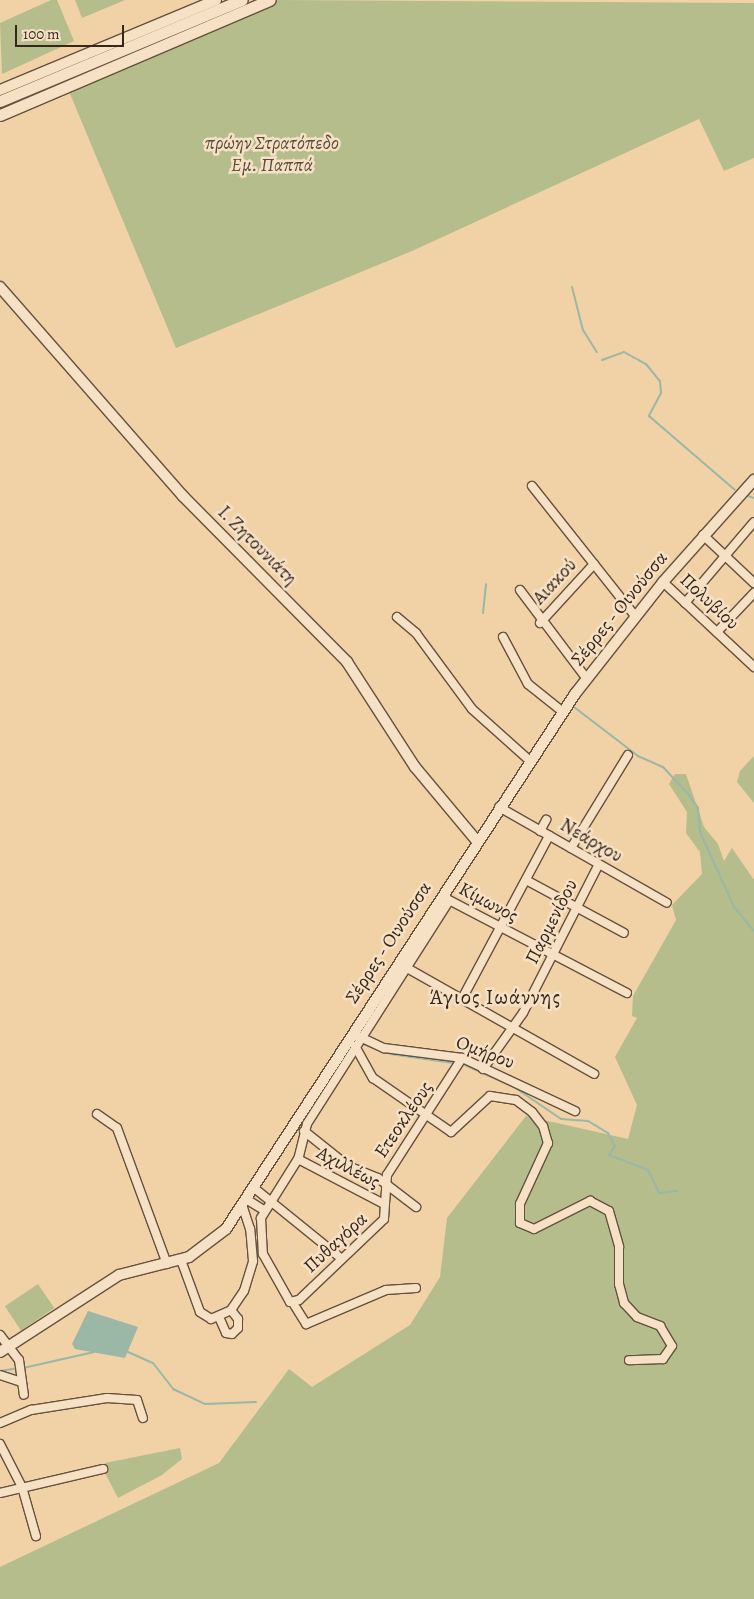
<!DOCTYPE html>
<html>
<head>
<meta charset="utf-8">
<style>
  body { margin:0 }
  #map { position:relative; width:754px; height:1599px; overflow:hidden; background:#f1d1a6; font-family:Alegreya,serif }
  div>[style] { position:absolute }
  .green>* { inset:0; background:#b4bd8b; transform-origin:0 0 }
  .water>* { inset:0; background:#9bb7a5 }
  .stream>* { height:2px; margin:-1px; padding:0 1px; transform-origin:1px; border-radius:1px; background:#9bb7a5 }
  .roads { filter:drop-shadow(1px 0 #65513e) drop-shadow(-1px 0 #65513e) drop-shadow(0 1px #65513e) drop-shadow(0 -1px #65513e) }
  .minor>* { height:8px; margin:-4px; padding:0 4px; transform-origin:4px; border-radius:4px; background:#f6e1c5 }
  .tertiary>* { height:10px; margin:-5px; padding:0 5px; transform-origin:5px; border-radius:5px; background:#f6e1c5 }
  .secondary>* { height:11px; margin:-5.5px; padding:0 5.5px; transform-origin:5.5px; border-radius:5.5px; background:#f6e1c5 }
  span { translate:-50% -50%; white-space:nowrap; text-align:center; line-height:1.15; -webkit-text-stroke:5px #f6e1c5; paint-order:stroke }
  .park-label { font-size:19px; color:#564c38; font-style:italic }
  .street-label { font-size:19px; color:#36261c }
  .quarter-label { font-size:21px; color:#36261c; letter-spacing:1px }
  .scale { position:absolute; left:15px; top:25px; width:109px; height:22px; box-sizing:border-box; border:2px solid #36261c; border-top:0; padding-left:6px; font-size:15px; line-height:18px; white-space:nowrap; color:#36261c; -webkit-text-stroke:4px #f6e1c5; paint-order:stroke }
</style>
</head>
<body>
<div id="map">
  <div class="green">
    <i style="clip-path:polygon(51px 0,57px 0,74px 41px,2px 74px,0 23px)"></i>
    <i style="clip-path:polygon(75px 0,125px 0,82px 18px)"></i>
    <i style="clip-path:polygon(278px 0,754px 3px,754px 158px,724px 171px,699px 119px,412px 251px,176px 348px,68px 89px)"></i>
    <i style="clip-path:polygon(754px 756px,754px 803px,737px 782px,740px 771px)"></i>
    <i style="clip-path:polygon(675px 774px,686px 774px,704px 827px,718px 844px,724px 861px,732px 848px,754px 880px,754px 1599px,0 1599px,0 1567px,219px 1463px,289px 1369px,312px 1387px,410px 1325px,440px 1277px,447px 1218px,526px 1116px,628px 1139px,637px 1105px,615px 1057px,637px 1018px,632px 1016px,633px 996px,676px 920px,672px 905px,702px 874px,700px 852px,686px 833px,687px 812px,669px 784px)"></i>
    <i style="left:38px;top:1284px;width:29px;height:40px;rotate:56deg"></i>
    <i style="clip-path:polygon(180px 1448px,182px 1459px,162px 1475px,118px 1498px,103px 1469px,105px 1463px)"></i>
  </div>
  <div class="water">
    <i style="clip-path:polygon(88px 1311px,138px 1327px,125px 1358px,75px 1349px,72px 1344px)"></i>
  </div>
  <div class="stream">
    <i style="left:572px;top:287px;width:44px;rotate:75.7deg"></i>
    <i style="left:583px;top:330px;width:26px;rotate:58deg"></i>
    <i style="left:602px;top:360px;width:23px;rotate:-20deg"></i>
    <i style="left:624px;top:352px;width:25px;rotate:29deg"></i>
    <i style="left:646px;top:364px;width:22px;rotate:51deg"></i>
    <i style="left:660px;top:381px;width:12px;rotate:85deg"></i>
    <i style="left:661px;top:393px;width:26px;rotate:118deg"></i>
    <i style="left:649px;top:416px;width:113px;rotate:40.7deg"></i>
    <i style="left:748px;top:496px;width:6px;rotate:18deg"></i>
    <i style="left:483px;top:613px;width:29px;rotate:-84deg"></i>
    <i style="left:574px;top:707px;width:81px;rotate:37.4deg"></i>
    <i style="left:638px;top:756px;width:27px;rotate:24deg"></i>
    <i style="left:663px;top:767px;width:38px;rotate:47deg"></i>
    <i style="left:689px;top:795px;width:16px;rotate:55deg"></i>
    <i style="left:698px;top:808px;width:24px;rotate:85deg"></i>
    <i style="left:700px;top:832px;width:82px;rotate:65.6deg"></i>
    <i style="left:734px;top:907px;width:31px;rotate:50deg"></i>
    <i style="left:363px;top:1044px;width:29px;rotate:20deg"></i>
    <i style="left:390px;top:1054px;width:64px;rotate:8.1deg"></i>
    <i style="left:465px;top:1065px;width:54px;rotate:24.2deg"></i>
    <i style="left:514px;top:1087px;width:57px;rotate:34.2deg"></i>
    <i style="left:561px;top:1119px;width:27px;rotate:4deg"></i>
    <i style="left:588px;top:1121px;width:23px;rotate:31deg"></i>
    <i style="left:608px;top:1133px;width:15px;rotate:62deg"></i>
    <i style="left:615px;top:1146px;width:11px;rotate:124deg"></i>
    <i style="left:609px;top:1155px;width:42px;rotate:21deg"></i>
    <i style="left:648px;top:1170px;width:25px;rotate:64deg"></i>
    <i style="left:659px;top:1193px;width:18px;rotate:-6deg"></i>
    <i style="left:128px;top:1352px;width:27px;rotate:24deg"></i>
    <i style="left:153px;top:1363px;width:33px;rotate:52deg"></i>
    <i style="left:173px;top:1389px;width:35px;rotate:25deg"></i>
    <i style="left:205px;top:1404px;width:51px;rotate:-2.2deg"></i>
    <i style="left:23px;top:1368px;width:73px;rotate:-12.7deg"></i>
    <i style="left:0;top:1371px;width:19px;rotate:-9deg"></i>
  </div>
  <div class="roads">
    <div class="minor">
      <i style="left:532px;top:486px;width:166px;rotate:51.6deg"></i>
      <i style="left:703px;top:535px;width:70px;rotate:43.3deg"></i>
      <i style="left:663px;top:582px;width:125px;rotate:43deg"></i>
      <i style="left:520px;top:590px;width:110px;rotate:53.1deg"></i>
      <i style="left:685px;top:603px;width:106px;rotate:-49.6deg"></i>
      <i style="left:397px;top:617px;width:25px;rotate:40deg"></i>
      <i style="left:416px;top:633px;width:94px;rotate:53.6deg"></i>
      <i style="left:472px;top:709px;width:76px;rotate:41.8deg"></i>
      <i style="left:540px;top:623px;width:80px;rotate:-47.5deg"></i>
      <i style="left:717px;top:632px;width:54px;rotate:-46.5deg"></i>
      <i style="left:503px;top:637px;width:53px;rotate:62deg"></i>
      <i style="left:528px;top:684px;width:43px;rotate:38.5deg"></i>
      <i style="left:499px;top:807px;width:193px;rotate:29.7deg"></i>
      <i style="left:540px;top:831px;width:13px;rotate:-61deg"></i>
      <i style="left:571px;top:848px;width:109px;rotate:-58.5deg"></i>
      <i style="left:526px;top:880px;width:111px;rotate:28.4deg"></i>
      <i style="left:447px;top:899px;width:203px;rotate:27.6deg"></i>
      <i style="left:449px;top:901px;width:264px;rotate:122.5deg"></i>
      <i style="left:307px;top:1124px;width:36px;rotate:104deg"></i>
      <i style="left:298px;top:1159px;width:70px;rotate:122.1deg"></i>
      <i style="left:261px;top:1218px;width:36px;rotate:87deg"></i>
      <i style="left:263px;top:1254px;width:55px;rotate:60.6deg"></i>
      <i style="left:290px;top:1302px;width:9px;rotate:-13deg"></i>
      <i style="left:299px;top:1300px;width:117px;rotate:-43.6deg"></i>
      <i style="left:384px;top:1219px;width:44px;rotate:-86.1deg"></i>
      <i style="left:387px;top:1175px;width:139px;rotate:-57.3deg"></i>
      <i style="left:407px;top:968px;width:215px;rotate:29.5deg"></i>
      <i style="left:463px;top:997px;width:183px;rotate:-61.9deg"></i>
      <i style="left:358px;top:1036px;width:29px;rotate:25deg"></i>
      <i style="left:384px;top:1048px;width:79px;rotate:7.3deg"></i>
      <i style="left:462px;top:1058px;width:125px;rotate:25.1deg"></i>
      <i style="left:355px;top:1046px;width:37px;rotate:61deg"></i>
      <i style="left:373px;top:1078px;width:95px;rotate:34.7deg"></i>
      <i style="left:451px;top:1132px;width:53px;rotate:-42.7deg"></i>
      <i style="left:490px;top:1096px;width:26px;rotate:9deg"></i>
      <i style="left:516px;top:1100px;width:20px;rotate:37deg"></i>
      <i style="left:532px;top:1112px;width:18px;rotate:52deg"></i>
      <i style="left:543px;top:1126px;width:18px;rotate:74deg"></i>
      <i style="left:548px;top:1143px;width:67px;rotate:114.7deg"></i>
      <i style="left:520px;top:1204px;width:19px;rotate:90deg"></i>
      <i style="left:520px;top:1223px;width:15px;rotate:23deg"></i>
      <i style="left:534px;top:1229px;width:63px;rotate:-26.6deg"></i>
      <i style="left:590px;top:1201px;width:21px;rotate:28deg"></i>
      <i style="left:609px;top:1211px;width:37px;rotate:74deg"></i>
      <i style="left:619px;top:1247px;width:37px;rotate:90deg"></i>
      <i style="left:619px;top:1284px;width:20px;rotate:75deg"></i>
      <i style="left:624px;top:1303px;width:19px;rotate:47deg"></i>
      <i style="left:637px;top:1317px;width:25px;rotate:21deg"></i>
      <i style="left:660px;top:1326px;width:23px;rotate:59deg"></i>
      <i style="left:672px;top:1346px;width:16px;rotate:125deg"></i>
      <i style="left:663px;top:1359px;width:34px;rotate:178deg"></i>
      <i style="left:483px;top:1069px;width:69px;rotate:-54.5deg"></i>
      <i style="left:523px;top:1013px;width:167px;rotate:-63deg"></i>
      <i style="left:97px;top:1114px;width:24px;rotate:35deg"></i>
      <i style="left:117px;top:1128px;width:145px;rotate:69.8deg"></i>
      <i style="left:304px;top:1131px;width:56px;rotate:38.5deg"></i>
      <i style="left:348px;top:1166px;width:32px;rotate:22deg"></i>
      <i style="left:378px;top:1178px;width:48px;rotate:37.3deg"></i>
      <i style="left:298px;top:1159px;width:97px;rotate:27.6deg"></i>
      <i style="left:253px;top:1187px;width:114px;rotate:39deg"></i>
      <i style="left:246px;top:1199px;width:22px;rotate:32deg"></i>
      <i style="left:181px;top:1260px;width:55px;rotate:69.9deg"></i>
      <i style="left:200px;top:1312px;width:13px;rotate:32deg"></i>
      <i style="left:211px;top:1319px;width:22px;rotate:-24deg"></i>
      <i style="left:231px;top:1310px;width:23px;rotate:-56deg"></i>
      <i style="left:244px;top:1291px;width:31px;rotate:-73deg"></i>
      <i style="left:253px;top:1261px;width:32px;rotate:-95deg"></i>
      <i style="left:250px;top:1229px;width:25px;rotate:-108deg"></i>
      <i style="left:293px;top:1303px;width:25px;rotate:58deg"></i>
      <i style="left:306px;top:1324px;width:87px;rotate:-23deg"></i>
      <i style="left:386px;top:1290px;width:30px;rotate:-4deg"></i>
      <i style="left:219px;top:1317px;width:17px;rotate:66deg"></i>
      <i style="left:226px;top:1333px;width:6px;rotate:9deg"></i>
      <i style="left:232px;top:1334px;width:8px;rotate:-45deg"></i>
      <i style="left:238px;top:1328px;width:9px;rotate:-90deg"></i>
      <i style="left:238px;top:1319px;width:11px;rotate:-128deg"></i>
      <i style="left:0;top:1335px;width:31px;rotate:53deg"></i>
      <i style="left:19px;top:1360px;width:35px;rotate:82deg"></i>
      <i style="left:0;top:1375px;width:23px;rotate:18deg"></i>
      <i style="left:0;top:1423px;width:34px;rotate:-23deg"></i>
      <i style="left:31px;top:1410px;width:77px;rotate:-9deg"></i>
      <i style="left:107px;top:1398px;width:30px;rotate:4deg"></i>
      <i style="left:137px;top:1400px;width:19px;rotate:72deg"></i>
      <i style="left:0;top:1444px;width:48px;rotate:62.9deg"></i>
      <i style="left:22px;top:1487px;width:51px;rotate:74.1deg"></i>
      <i style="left:0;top:1493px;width:106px;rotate:-13.1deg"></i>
    </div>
    <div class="tertiary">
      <i style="left:0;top:90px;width:234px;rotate:-22.6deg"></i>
      <i style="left:0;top:287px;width:278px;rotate:48.8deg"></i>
      <i style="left:183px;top:496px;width:233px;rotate:45.3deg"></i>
      <i style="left:347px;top:662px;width:125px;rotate:57.1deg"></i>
      <i style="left:415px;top:767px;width:95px;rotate:50.1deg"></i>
      <i style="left:0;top:1352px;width:142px;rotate:-32.9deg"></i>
      <i style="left:119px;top:1275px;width:72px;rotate:-14.4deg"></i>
      <i style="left:189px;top:1257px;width:46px;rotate:-37.1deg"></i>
      <i style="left:226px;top:1229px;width:639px;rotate:-56.88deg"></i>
      <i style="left:575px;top:694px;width:142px;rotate:-51.8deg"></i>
      <i style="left:663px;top:582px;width:137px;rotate:-48.3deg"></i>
    </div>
    <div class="secondary">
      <i style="left:0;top:101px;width:262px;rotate:-22.7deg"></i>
      <i style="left:0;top:115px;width:293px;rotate:-23.1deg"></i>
    </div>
  </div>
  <div class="park-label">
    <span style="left:272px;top:155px">πρώην Στρατόπεδο<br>Εμ. Παππά</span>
  </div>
  <div class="street-label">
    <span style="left:257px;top:546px;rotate:45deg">Ι. Ζητουνιάτη</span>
    <span style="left:555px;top:582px;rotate:-47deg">Αιακού</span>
    <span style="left:709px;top:602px;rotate:43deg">Πολυβίου</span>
    <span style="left:620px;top:609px;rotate:-51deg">Σέρρες - Οινούσσα</span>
    <span style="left:591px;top:841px;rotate:30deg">Νεάρχου</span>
    <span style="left:488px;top:903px;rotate:28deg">Κίμωνος</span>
    <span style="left:552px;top:922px;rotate:-63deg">Παρμενίδου</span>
    <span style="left:389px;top:943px;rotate:-57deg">Σέρρες - Οινούσσα</span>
    <span style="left:485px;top:1053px;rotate:21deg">Ομήρου</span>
    <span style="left:404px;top:1120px;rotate:-56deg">Ετεοκλέους</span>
    <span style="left:348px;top:1168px;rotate:28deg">Αχιλλέως</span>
    <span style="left:336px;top:1243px;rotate:-43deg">Πυθαγόρα</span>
  </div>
  <div class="quarter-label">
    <span style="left:495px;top:997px">Άγιος Ιωάννης</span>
  </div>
  <div class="scale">100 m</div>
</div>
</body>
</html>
